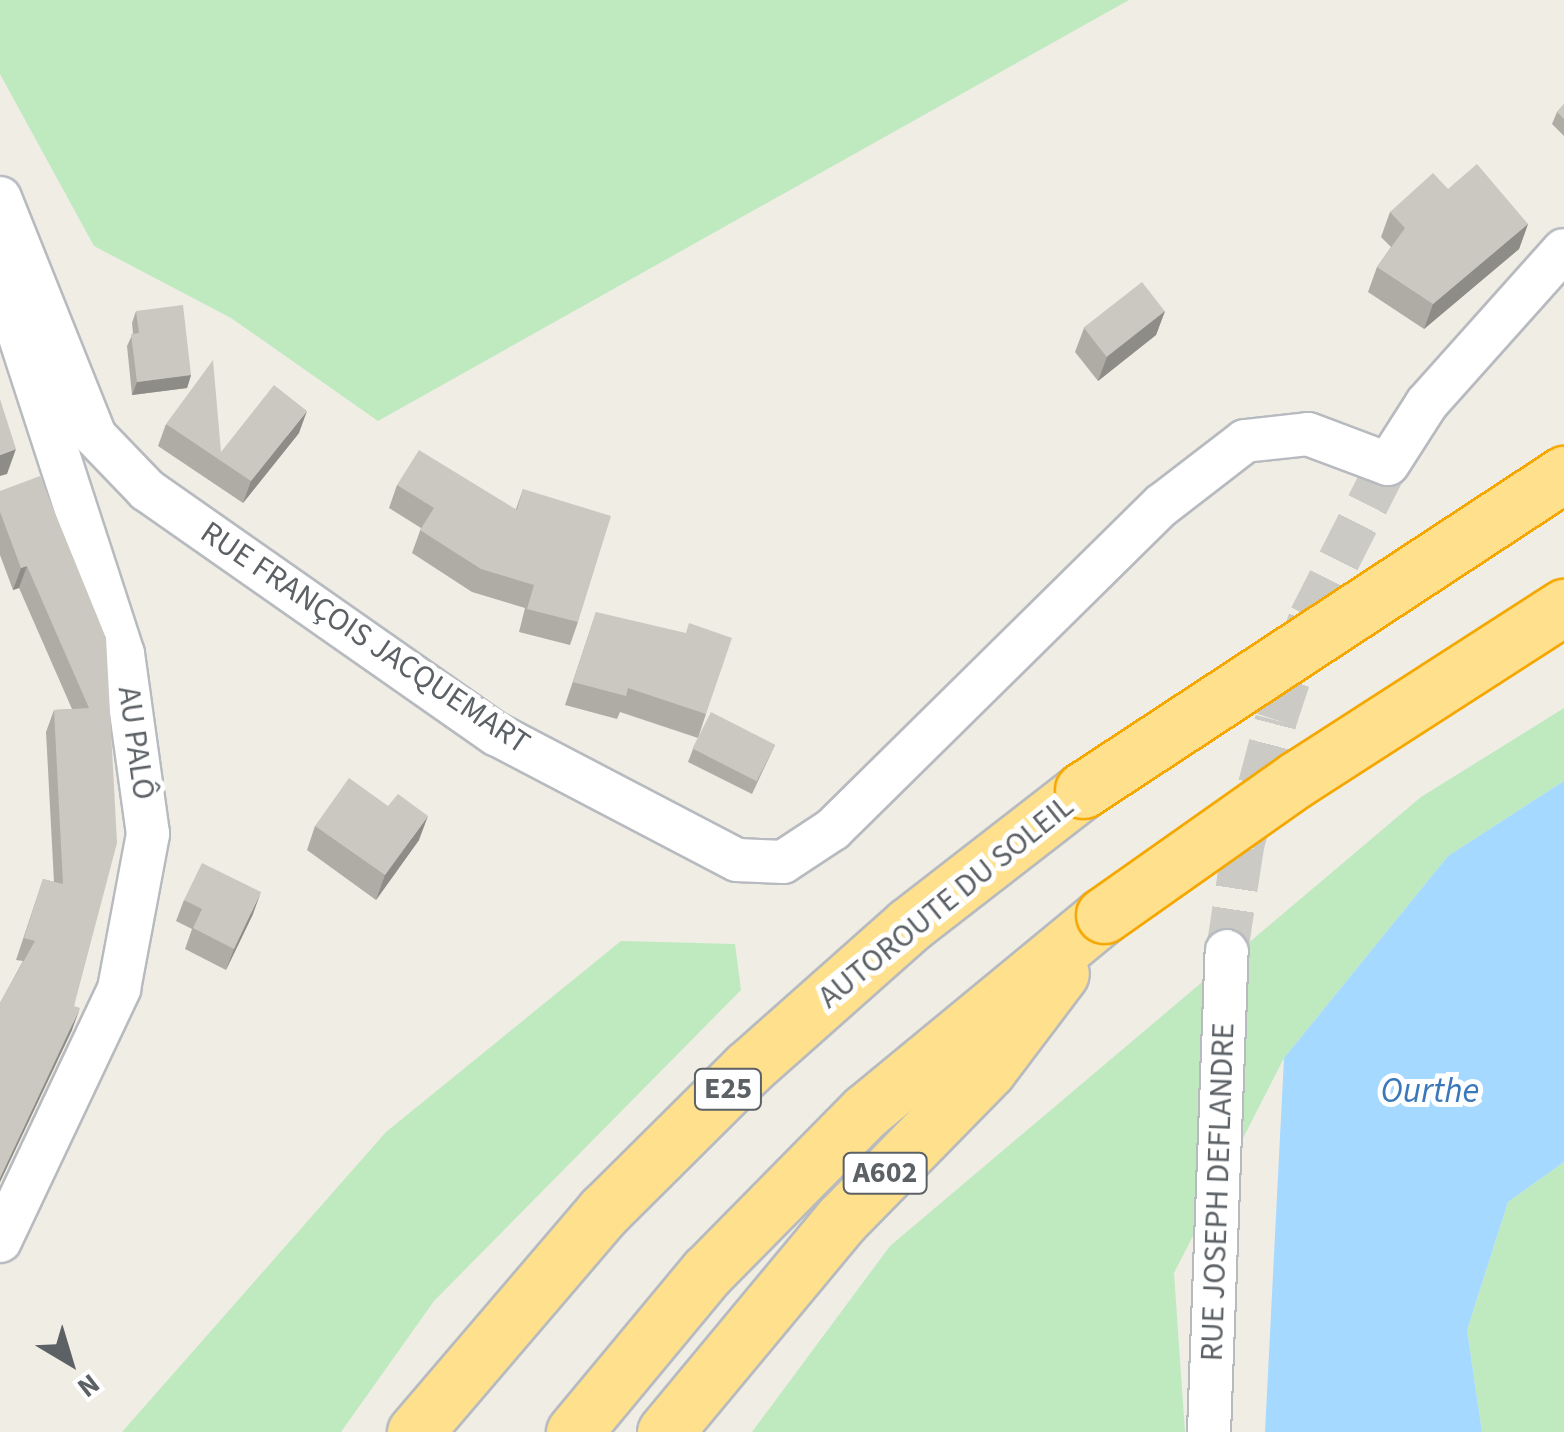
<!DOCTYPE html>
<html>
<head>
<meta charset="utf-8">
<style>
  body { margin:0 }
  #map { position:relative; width:1564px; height:1432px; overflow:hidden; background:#f0ede5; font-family:"Source Sans 3",sans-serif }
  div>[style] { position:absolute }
  .green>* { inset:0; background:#bfe9bf }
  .water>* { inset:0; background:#a6d9ff }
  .street-tunnel>* { height:42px; margin-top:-21px; transform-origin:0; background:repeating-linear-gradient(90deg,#cbcac5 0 42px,transparent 0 63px) }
  .roads { filter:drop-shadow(2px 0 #b7bbc0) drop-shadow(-2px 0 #b7bbc0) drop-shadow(0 2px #b7bbc0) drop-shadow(0 -2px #b7bbc0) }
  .street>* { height:42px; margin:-21px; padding:0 21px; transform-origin:21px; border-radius:21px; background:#fff }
  .highway>* { height:55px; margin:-27.5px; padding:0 27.5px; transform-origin:27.5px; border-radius:27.5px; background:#ffe18d }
  .bridges { filter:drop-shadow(2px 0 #f5a700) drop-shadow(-2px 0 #f5a700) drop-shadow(0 2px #f5a700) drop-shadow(0 -2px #f5a700) }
  .highway-bridge>* { height:55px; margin:-27.5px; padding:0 27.5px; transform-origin:27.5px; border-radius:27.5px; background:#ffe18d }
  .wall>* { inset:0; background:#afaca6 }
  .shaded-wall>* { inset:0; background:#8e8c87 }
  .building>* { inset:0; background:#cbc8c1; transform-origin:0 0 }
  span { translate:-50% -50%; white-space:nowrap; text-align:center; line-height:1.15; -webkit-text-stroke:10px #fff; paint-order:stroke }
  .shield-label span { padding:2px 8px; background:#fff; border:2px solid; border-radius:8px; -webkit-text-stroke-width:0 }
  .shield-label { font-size:30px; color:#5c6166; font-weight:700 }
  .street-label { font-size:32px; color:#5c6166 }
  .water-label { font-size:35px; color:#3a78ba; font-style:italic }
  .north { position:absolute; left:20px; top:1312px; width:100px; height:100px; -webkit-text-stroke:8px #fff; paint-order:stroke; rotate:142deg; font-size:28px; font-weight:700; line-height:40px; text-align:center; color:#5c6166 }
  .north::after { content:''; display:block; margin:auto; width:35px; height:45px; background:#5c6166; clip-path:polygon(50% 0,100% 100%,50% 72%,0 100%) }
</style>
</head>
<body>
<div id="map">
  <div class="green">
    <i style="clip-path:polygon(0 0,1129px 0,378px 421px,231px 318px,94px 246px,0 74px)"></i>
    <i style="clip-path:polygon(1564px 708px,1564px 781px,1448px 856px,1284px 1058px,1174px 1273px,1185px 1432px,752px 1432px,890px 1246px,1421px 797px)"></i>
    <i style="clip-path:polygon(621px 941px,735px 944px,741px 990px,434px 1301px,341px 1432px,122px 1432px,386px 1132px)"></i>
    <i style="clip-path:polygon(1564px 1162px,1564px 1432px,1482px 1432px,1467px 1330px,1508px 1202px)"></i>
  </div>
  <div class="water">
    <i style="clip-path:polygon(1564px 781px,1564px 1162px,1508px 1202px,1467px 1330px,1482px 1432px,1265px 1432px,1284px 1058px,1448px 856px)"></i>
  </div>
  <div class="street-tunnel">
    <i style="left:1227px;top:951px;width:106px;rotate:-81.3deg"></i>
    <i style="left:1243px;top:846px;width:130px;rotate:-75.3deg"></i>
    <i style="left:1276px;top:720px;width:108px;rotate:-71.7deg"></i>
    <i style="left:1310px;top:617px;width:172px;rotate:-63deg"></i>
  </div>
  <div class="roads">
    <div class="street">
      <i style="left:0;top:198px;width:256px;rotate:68.2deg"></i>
      <i style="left:95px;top:436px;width:75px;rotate:46.1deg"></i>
      <i style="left:147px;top:490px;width:426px;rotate:35deg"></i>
      <i style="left:496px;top:734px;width:272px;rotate:27.6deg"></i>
      <i style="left:737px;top:860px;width:46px;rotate:2.5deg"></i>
      <i style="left:783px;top:862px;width:60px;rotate:-33.4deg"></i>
      <i style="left:833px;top:829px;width:462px;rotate:-44.6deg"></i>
      <i style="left:1162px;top:505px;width:105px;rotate:-37.6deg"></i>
      <i style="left:1245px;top:441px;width:63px;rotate:-6.3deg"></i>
      <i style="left:1308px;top:434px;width:85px;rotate:20.6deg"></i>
      <i style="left:1388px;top:464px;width:72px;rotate:-57.4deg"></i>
      <i style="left:1427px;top:403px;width:205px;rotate:-48.2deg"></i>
      <i style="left:0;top:1241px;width:279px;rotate:-64.7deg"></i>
      <i style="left:119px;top:989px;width:158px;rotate:-79.4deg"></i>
      <i style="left:148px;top:834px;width:182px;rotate:-97.9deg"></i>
      <i style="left:123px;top:654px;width:336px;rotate:-108deg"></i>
      <i style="left:19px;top:334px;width:71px;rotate:-90.8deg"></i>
      <i style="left:1209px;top:1432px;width:481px;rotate:-87.9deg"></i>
    </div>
    <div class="highway">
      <i style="left:415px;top:1432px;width:291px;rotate:-49.5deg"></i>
      <i style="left:604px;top:1211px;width:203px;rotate:-44.8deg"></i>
      <i style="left:748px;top:1068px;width:215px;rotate:-41.6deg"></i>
      <i style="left:909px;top:925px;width:220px;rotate:-37.8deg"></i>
      <i style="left:574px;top:1432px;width:208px;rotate:-50.3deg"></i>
      <i style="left:707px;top:1272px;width:226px;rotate:-45.4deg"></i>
      <i style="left:866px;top:1111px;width:308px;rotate:-39.5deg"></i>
      <i style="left:665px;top:1432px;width:277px;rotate:-50.3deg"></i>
      <i style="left:842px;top:1219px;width:209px;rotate:-45.6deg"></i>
      <i style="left:988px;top:1070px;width:121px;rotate:-53deg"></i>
    </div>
  </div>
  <div class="bridges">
    <div class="highway-bridge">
      <i style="left:1083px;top:790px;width:576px;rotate:-33.3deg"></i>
      <i style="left:1104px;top:915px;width:236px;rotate:-35.2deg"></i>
      <i style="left:1297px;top:779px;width:318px;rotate:-32.8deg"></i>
    </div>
  </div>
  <div class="wall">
    <i style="clip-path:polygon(1564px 104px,1564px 136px,1552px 124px,1557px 112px)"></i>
    <i style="clip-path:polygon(1448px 189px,1528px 224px,1519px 249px,1424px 329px,1368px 292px,1377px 267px,1391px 247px,1381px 237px,1390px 212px)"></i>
    <i style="clip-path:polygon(136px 311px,191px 375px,187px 388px,132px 395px,127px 346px,133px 333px,132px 323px)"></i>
    <i style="clip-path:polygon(1165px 311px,1156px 335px,1098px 381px,1075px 352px,1084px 328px)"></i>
    <i style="clip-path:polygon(166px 424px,221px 452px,299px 433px,243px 503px,158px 446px)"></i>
    <i style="clip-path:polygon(397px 485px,516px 509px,523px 489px,578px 622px,570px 645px,519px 632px,525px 608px,472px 592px,412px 553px,421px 528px,389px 508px)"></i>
    <i style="clip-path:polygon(0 491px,106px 638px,72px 1030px,0 1182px,0 1003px,23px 961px,16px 960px,43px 879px,54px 882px,46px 732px,54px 710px,72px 709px,19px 588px,13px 590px,0 555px)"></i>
    <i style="clip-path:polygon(596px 612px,706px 714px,698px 738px,620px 712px,617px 719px,565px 705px)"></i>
    <i style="clip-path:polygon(775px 745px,752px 794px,688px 762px,693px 749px)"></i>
    <i style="clip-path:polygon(315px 826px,419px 840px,376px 900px,307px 850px)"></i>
    <i style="clip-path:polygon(184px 900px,253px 914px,226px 970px,185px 949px,192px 929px,176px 921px)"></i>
  </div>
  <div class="shaded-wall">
    <i style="clip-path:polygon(1528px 224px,1519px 249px,1424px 329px,1433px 304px)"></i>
    <i style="clip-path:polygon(1165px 311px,1156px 335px,1098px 381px,1107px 357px)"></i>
    <i style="clip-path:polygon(191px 375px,187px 388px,132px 395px,137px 382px)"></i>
    <i style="clip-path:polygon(307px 411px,299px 433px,243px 503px,251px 481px)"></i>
    <i style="clip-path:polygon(16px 449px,7px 474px,0 476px,0 455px)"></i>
    <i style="clip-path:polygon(27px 566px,19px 588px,13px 590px,21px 568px)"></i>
    <i style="clip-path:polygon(428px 816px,419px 840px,376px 900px,385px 875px)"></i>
    <i style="clip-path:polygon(261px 892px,253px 914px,226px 970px,234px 949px)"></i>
    <i style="clip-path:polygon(80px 1008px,72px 1030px,0 1182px,0 1178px)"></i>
  </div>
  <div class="building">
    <i style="clip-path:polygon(1564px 104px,1564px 119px,1557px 112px)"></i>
    <i style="clip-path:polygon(1477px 164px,1528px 224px,1433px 304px,1377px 267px,1405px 228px,1390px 212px,1433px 173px,1448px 189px)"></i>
    <i style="left:1142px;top:282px;width:37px;height:74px;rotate:52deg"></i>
    <i style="clip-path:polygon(183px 305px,191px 375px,137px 382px,131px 334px,139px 333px,136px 311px)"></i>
    <i style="clip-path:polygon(213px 360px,221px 452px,274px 385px,307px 411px,251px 481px,166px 424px)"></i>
    <i style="clip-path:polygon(0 399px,16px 449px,0 455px)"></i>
    <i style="clip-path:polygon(419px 450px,517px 510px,523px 489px,611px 516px,578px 622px,527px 609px,534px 585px,481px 569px,420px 530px,434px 508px,397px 485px)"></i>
    <i style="clip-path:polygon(40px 476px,106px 638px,117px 843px,74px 1006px,80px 1008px,0 1178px,0 1003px,35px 941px,24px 938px,43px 879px,63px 884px,54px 710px,89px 708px,27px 566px,21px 568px,0 512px,0 491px)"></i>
    <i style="clip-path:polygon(596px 612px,686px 633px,689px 623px,732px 638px,706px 714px,628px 688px,626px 696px,573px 682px)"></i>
    <i style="left:711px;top:712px;width:72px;height:41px;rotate:27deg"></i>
    <i style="clip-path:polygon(349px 778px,388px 806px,398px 794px,428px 816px,385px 875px,315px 826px)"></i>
    <i style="clip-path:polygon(202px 863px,261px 892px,234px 949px,193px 928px,202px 909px,184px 900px)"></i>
  </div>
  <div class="shield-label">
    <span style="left:728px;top:1089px">E25</span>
    <span style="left:885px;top:1173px">A602</span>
  </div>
  <div class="street-label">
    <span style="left:365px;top:638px;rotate:34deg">RUE FRANÇOIS JACQUEMART</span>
    <span style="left:136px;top:743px;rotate:82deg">AU PALÔ</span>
    <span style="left:946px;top:902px;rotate:-39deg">AUTOROUTE DU SOLEIL</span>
    <span style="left:1218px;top:1192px;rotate:-88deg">RUE JOSEPH DEFLANDRE</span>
  </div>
  <div class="water-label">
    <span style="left:1430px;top:1091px">Ourthe</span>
  </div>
  <div class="north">N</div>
</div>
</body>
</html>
